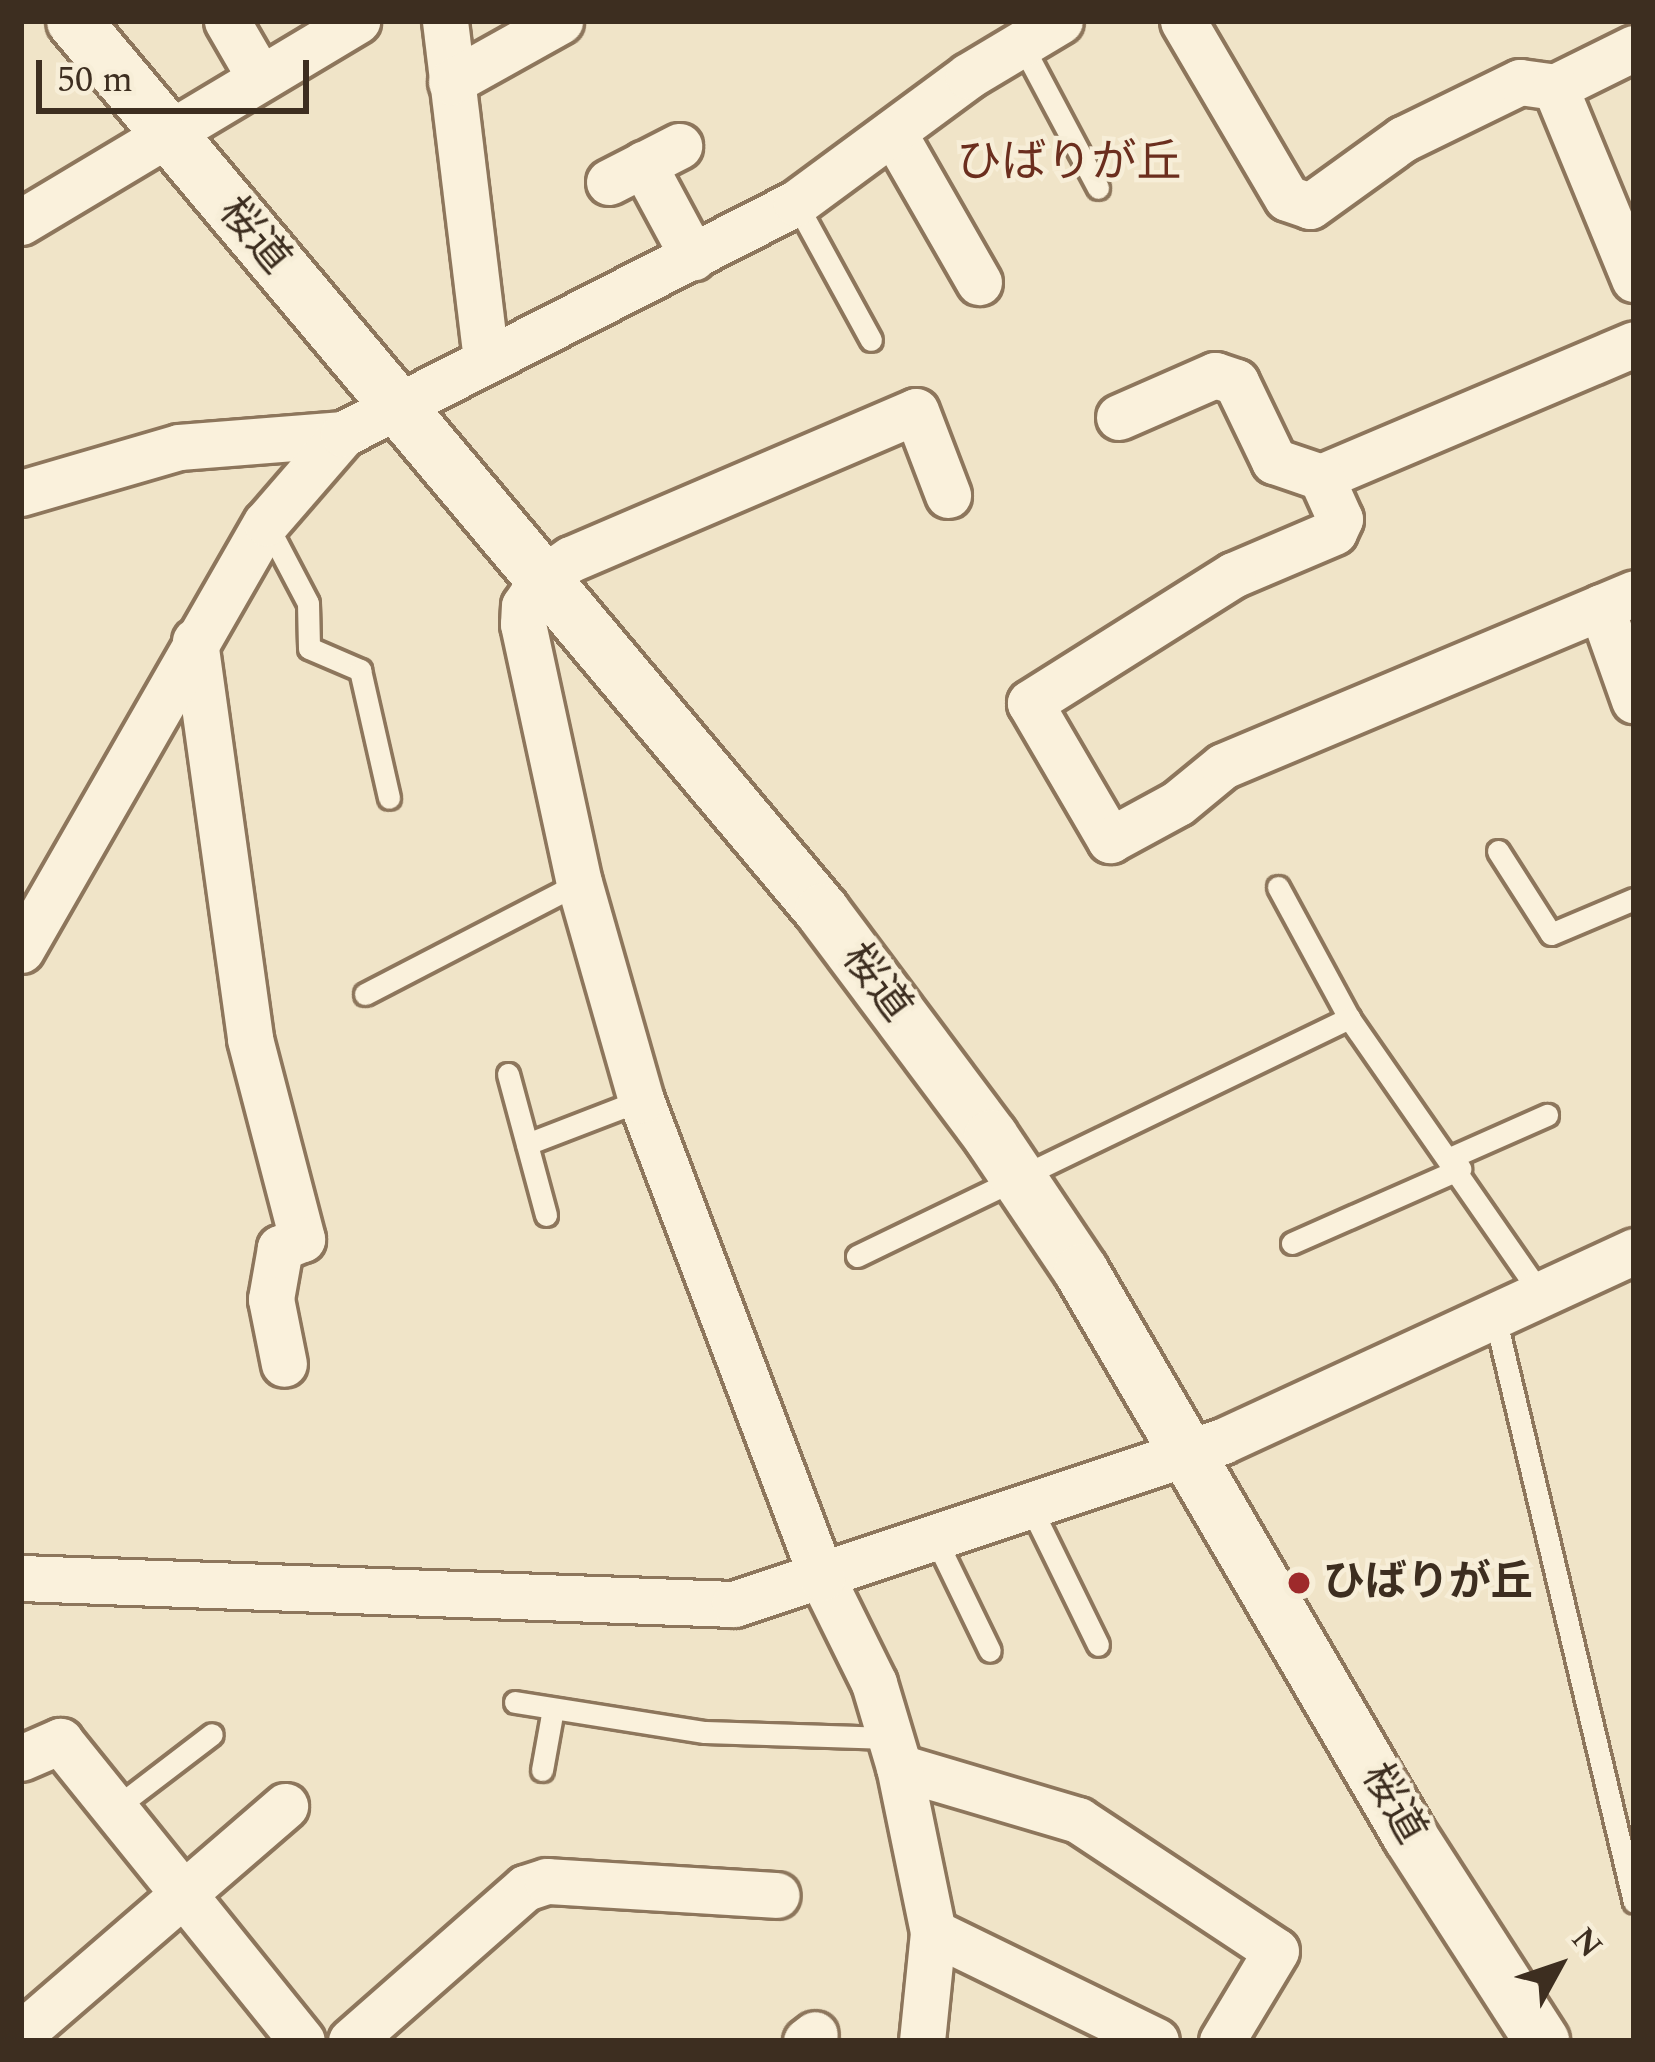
<!DOCTYPE html>
<html>
<head>
<meta charset="utf-8">
<style>
  body { margin:0 }
  #map { position:relative; width:1655px; height:2062px; overflow:hidden; background:#f0e4c8; font-family:Spectral,"Noto Sans JP",serif }
  div>[style] { position:absolute }
  .roads { filter:drop-shadow(3px 0 #8d765c) drop-shadow(-3px 0 #8d765c) drop-shadow(0 3px #8d765c) drop-shadow(0 -3px #8d765c) }
  .service>* { height:21px; margin:-10.5px; padding:0 10.5px; transform-origin:10.5px; border-radius:10.5px; background:#faf1dc }
  .minor>* { height:45px; margin:-22.5px; padding:0 22.5px; transform-origin:22.5px; border-radius:22.5px; background:#faf1dc }
  .tertiary>* { height:54px; margin:-27px; padding:0 27px; transform-origin:27px; border-radius:27px; background:#faf1dc }
  .dots>* { width:33px; height:33px; translate:-50% -50%; box-sizing:border-box; border:6px solid #f7eed8; border-radius:50% }
  span { translate:-50% -50%; white-space:nowrap; text-align:center; line-height:1.15; -webkit-text-stroke:9px #f7eed8; paint-order:stroke }
  .street-label { font-size:42px; color:#3d2e20 }
  .poi-label { font-size:42px; color:#3d2e20; font-weight:700 }
  .left { translate:0 -50%; text-align:left }
  .neighbourhood-label { font-size:45px; color:#6b2e1e }
  .frame { position:absolute; inset:0; border:24px solid #3d2e20; pointer-events:none }
  .north { position:absolute; left:1499px; top:1906px; width:120px; height:120px; -webkit-text-stroke:9px #f7eed8; paint-order:stroke; rotate:50deg; font-size:33px; font-weight:700; line-height:48px; text-align:center; color:#3d2e20 }
  .north::after { content:''; display:block; margin:auto; width:42px; height:54px; background:#3d2e20; clip-path:polygon(50% 0,100% 100%,50% 72%,0 100%) }
  .scale { position:absolute; left:36px; top:60px; width:273px; height:54px; box-sizing:border-box; border:6px solid #3d2e20; border-top:0; padding-left:15px; font-size:36px; line-height:42px; white-space:nowrap; color:#3d2e20; -webkit-text-stroke:9px #f7eed8; paint-order:stroke }
</style>
</head>
<body>
<div id="map">
  <div class="roads">
    <div class="service">
      <i style="left:1021px;top:43px;width:164px;rotate:62deg"></i>
      <i style="left:796px;top:203px;width:156px;rotate:61.3deg"></i>
      <i style="left:266px;top:523px;width:90px;rotate:62.3deg"></i>
      <i style="left:308px;top:603px;width:45px;rotate:88.7deg"></i>
      <i style="left:309px;top:648px;width:56px;rotate:23.3deg"></i>
      <i style="left:360px;top:670px;width:131px;rotate:77.2deg"></i>
      <i style="left:1498px;top:851px;width:98px;rotate:57.4deg"></i>
      <i style="left:1551px;top:934px;width:90px;rotate:-22.9deg"></i>
      <i style="left:1278px;top:887px;width:149px;rotate:61.5deg"></i>
      <i style="left:1349px;top:1018px;width:340px;rotate:55.2deg"></i>
      <i style="left:365px;top:994px;width:241px;rotate:-27.4deg"></i>
      <i style="left:508px;top:1074px;width:146px;rotate:74.9deg"></i>
      <i style="left:527px;top:1144px;width:122px;rotate:-21.1deg"></i>
      <i style="left:1452px;top:1157px;width:104px;rotate:-23.9deg"></i>
      <i style="left:1292px;top:1243px;width:184px;rotate:-23.8deg"></i>
      <i style="left:857px;top:1256px;width:547px;rotate:-25.81deg"></i>
      <i style="left:1495px;top:1317px;width:601px;rotate:76.63deg"></i>
      <i style="left:1032px;top:1510px;width:150px;rotate:63.9deg"></i>
      <i style="left:936px;top:1540px;width:123px;rotate:64.1deg"></i>
      <i style="left:515px;top:1702px;width:192px;rotate:9deg"></i>
      <i style="left:705px;top:1732px;width:184px;rotate:1.9deg"></i>
      <i style="left:542px;top:1770px;width:62px;rotate:-79.8deg"></i>
      <i style="left:114px;top:1809px;width:123px;rotate:-37.4deg"></i>
    </div>
    <div class="minor">
      <i style="left:227px;top:21px;width:66px;rotate:59.9deg"></i>
      <i style="left:445px;top:21px;width:340px;rotate:83.1deg"></i>
      <i style="left:1183px;top:21px;width:205px;rotate:59.6deg"></i>
      <i style="left:1287px;top:198px;width:24px;rotate:19deg"></i>
      <i style="left:1310px;top:206px;width:115px;rotate:-35.8deg"></i>
      <i style="left:1403px;top:139px;width:130px;rotate:-26deg"></i>
      <i style="left:1520px;top:82px;width:35px;rotate:8deg"></i>
      <i style="left:1555px;top:87px;width:88px;rotate:-26.3deg"></i>
      <i style="left:451px;top:82px;width:125px;rotate:-29.2deg"></i>
      <i style="left:1555px;top:87px;width:208px;rotate:67.6deg"></i>
      <i style="left:893px;top:132px;width:173px;rotate:60.2deg"></i>
      <i style="left:643px;top:164px;width:106px;rotate:61.7deg"></i>
      <i style="left:609px;top:182px;width:79px;rotate:-27.2deg"></i>
      <i style="left:21px;top:222px;width:392px;rotate:-30.9deg"></i>
      <i style="left:1119px;top:417px;width:105px;rotate:-23.6deg"></i>
      <i style="left:1215px;top:375px;width:22px;rotate:18deg"></i>
      <i style="left:1236px;top:382px;width:88px;rotate:64.3deg"></i>
      <i style="left:1274px;top:461px;width:50px;rotate:18.8deg"></i>
      <i style="left:1321px;top:477px;width:340px;rotate:-23deg"></i>
      <i style="left:1321px;top:477px;width:46px;rotate:65.7deg"></i>
      <i style="left:1340px;top:519px;width:14px;rotate:115deg"></i>
      <i style="left:1334px;top:532px;width:110px;rotate:156.9deg"></i>
      <i style="left:1233px;top:575px;width:240px;rotate:147.8deg"></i>
      <i style="left:1030px;top:703px;width:159px;rotate:59.7deg"></i>
      <i style="left:1110px;top:840px;width:77px;rotate:-28.6deg"></i>
      <i style="left:1178px;top:803px;width:58px;rotate:-39.4deg"></i>
      <i style="left:1223px;top:766px;width:446px;rotate:-22.8deg"></i>
      <i style="left:21px;top:493px;width:165px;rotate:-16.2deg"></i>
      <i style="left:179px;top:447px;width:165px;rotate:-4.5deg"></i>
      <i style="left:1601px;top:607px;width:99px;rotate:70.5deg"></i>
      <i style="left:195px;top:641px;width:402px;rotate:82.1deg"></i>
      <i style="left:250px;top:1039px;width:207px;rotate:75.4deg"></i>
      <i style="left:302px;top:1239px;width:24px;rotate:158deg"></i>
      <i style="left:280px;top:1248px;width:52px;rotate:100deg"></i>
      <i style="left:271px;top:1299px;width:66px;rotate:78.7deg"></i>
      <i style="left:21px;top:950px;width:492px;rotate:-60.2deg"></i>
      <i style="left:266px;top:523px;width:118px;rotate:-49.1deg"></i>
      <i style="left:343px;top:434px;width:508px;rotate:-27.02deg"></i>
      <i style="left:796px;top:203px;width:214px;rotate:-36.4deg"></i>
      <i style="left:968px;top:76px;width:107px;rotate:-30.9deg"></i>
      <i style="left:21px;top:1578px;width:713px;rotate:2.09deg"></i>
      <i style="left:734px;top:1604px;width:515px;rotate:-18.43deg"></i>
      <i style="left:1223px;top:1441px;width:453px;rotate:-24.8deg"></i>
      <i style="left:21px;top:1758px;width:43px;rotate:-23.6deg"></i>
      <i style="left:60px;top:1741px;width:385px;rotate:51.1deg"></i>
      <i style="left:899px;top:1767px;width:187px;rotate:16.5deg"></i>
      <i style="left:1078px;top:1820px;width:237px;rotate:33.5deg"></i>
      <i style="left:1276px;top:1951px;width:105px;rotate:121deg"></i>
      <i style="left:933px;top:1932px;width:248px;rotate:26deg"></i>
      <i style="left:21px;top:2034px;width:349px;rotate:-40.8deg"></i>
      <i style="left:351px;top:2041px;width:232px;rotate:-41.3deg"></i>
      <i style="left:525px;top:1888px;width:23px;rotate:-18deg"></i>
      <i style="left:547px;top:1881px;width:230px;rotate:3.5deg"></i>
      <i style="left:806px;top:2041px;width:11px;rotate:-38deg"></i>
      <i style="left:922px;top:2041px;width:110px;rotate:-84.2deg"></i>
      <i style="left:933px;top:1932px;width:168px;rotate:-101.6deg"></i>
      <i style="left:899px;top:1767px;width:88px;rotate:-106.6deg"></i>
      <i style="left:874px;top:1683px;width:117px;rotate:-116.3deg"></i>
      <i style="left:822px;top:1578px;width:511px;rotate:-110.74deg"></i>
      <i style="left:641px;top:1100px;width:226px;rotate:-105.9deg"></i>
      <i style="left:579px;top:883px;width:265px;rotate:-102.2deg"></i>
      <i style="left:523px;top:624px;width:18px;rotate:-87deg"></i>
      <i style="left:524px;top:606px;width:32px;rotate:-56deg"></i>
      <i style="left:542px;top:579px;width:35px;rotate:-35deg"></i>
      <i style="left:571px;top:559px;width:375px;rotate:-23.2deg"></i>
      <i style="left:916px;top:411px;width:90px;rotate:69.1deg"></i>
    </div>
    <div class="tertiary">
      <i style="left:74px;top:21px;width:1163px;rotate:49.95deg"></i>
      <i style="left:822px;top:911px;width:282px;rotate:53.2deg"></i>
      <i style="left:991px;top:1137px;width:161px;rotate:56.1deg"></i>
      <i style="left:1081px;top:1271px;width:654px;rotate:59.79deg"></i>
      <i style="left:1410px;top:1836px;width:244px;rotate:57.2deg"></i>
    </div>
  </div>
  <div class="dots">
    <i style="left:1299px;top:1583px;background:#9e2a2b"></i>
  </div>
  <div class="street-label">
    <span style="left:254px;top:236px;rotate:50deg">桜道</span>
    <span style="left:876px;top:983px;rotate:53deg">桜道</span>
    <span style="left:1393px;top:1804px;rotate:60deg">桜道</span>
  </div>
  <div class="poi-label">
    <span class="left" style="left:1323px;top:1583px">ひばりが丘</span>
  </div>
  <div class="neighbourhood-label">
    <span style="left:1069px;top:163px">ひばりが丘</span>
  </div>
  <div class="frame"></div>
  <div class="north">N</div>
  <div class="scale">50 m</div>
</div>
</body>
</html>
